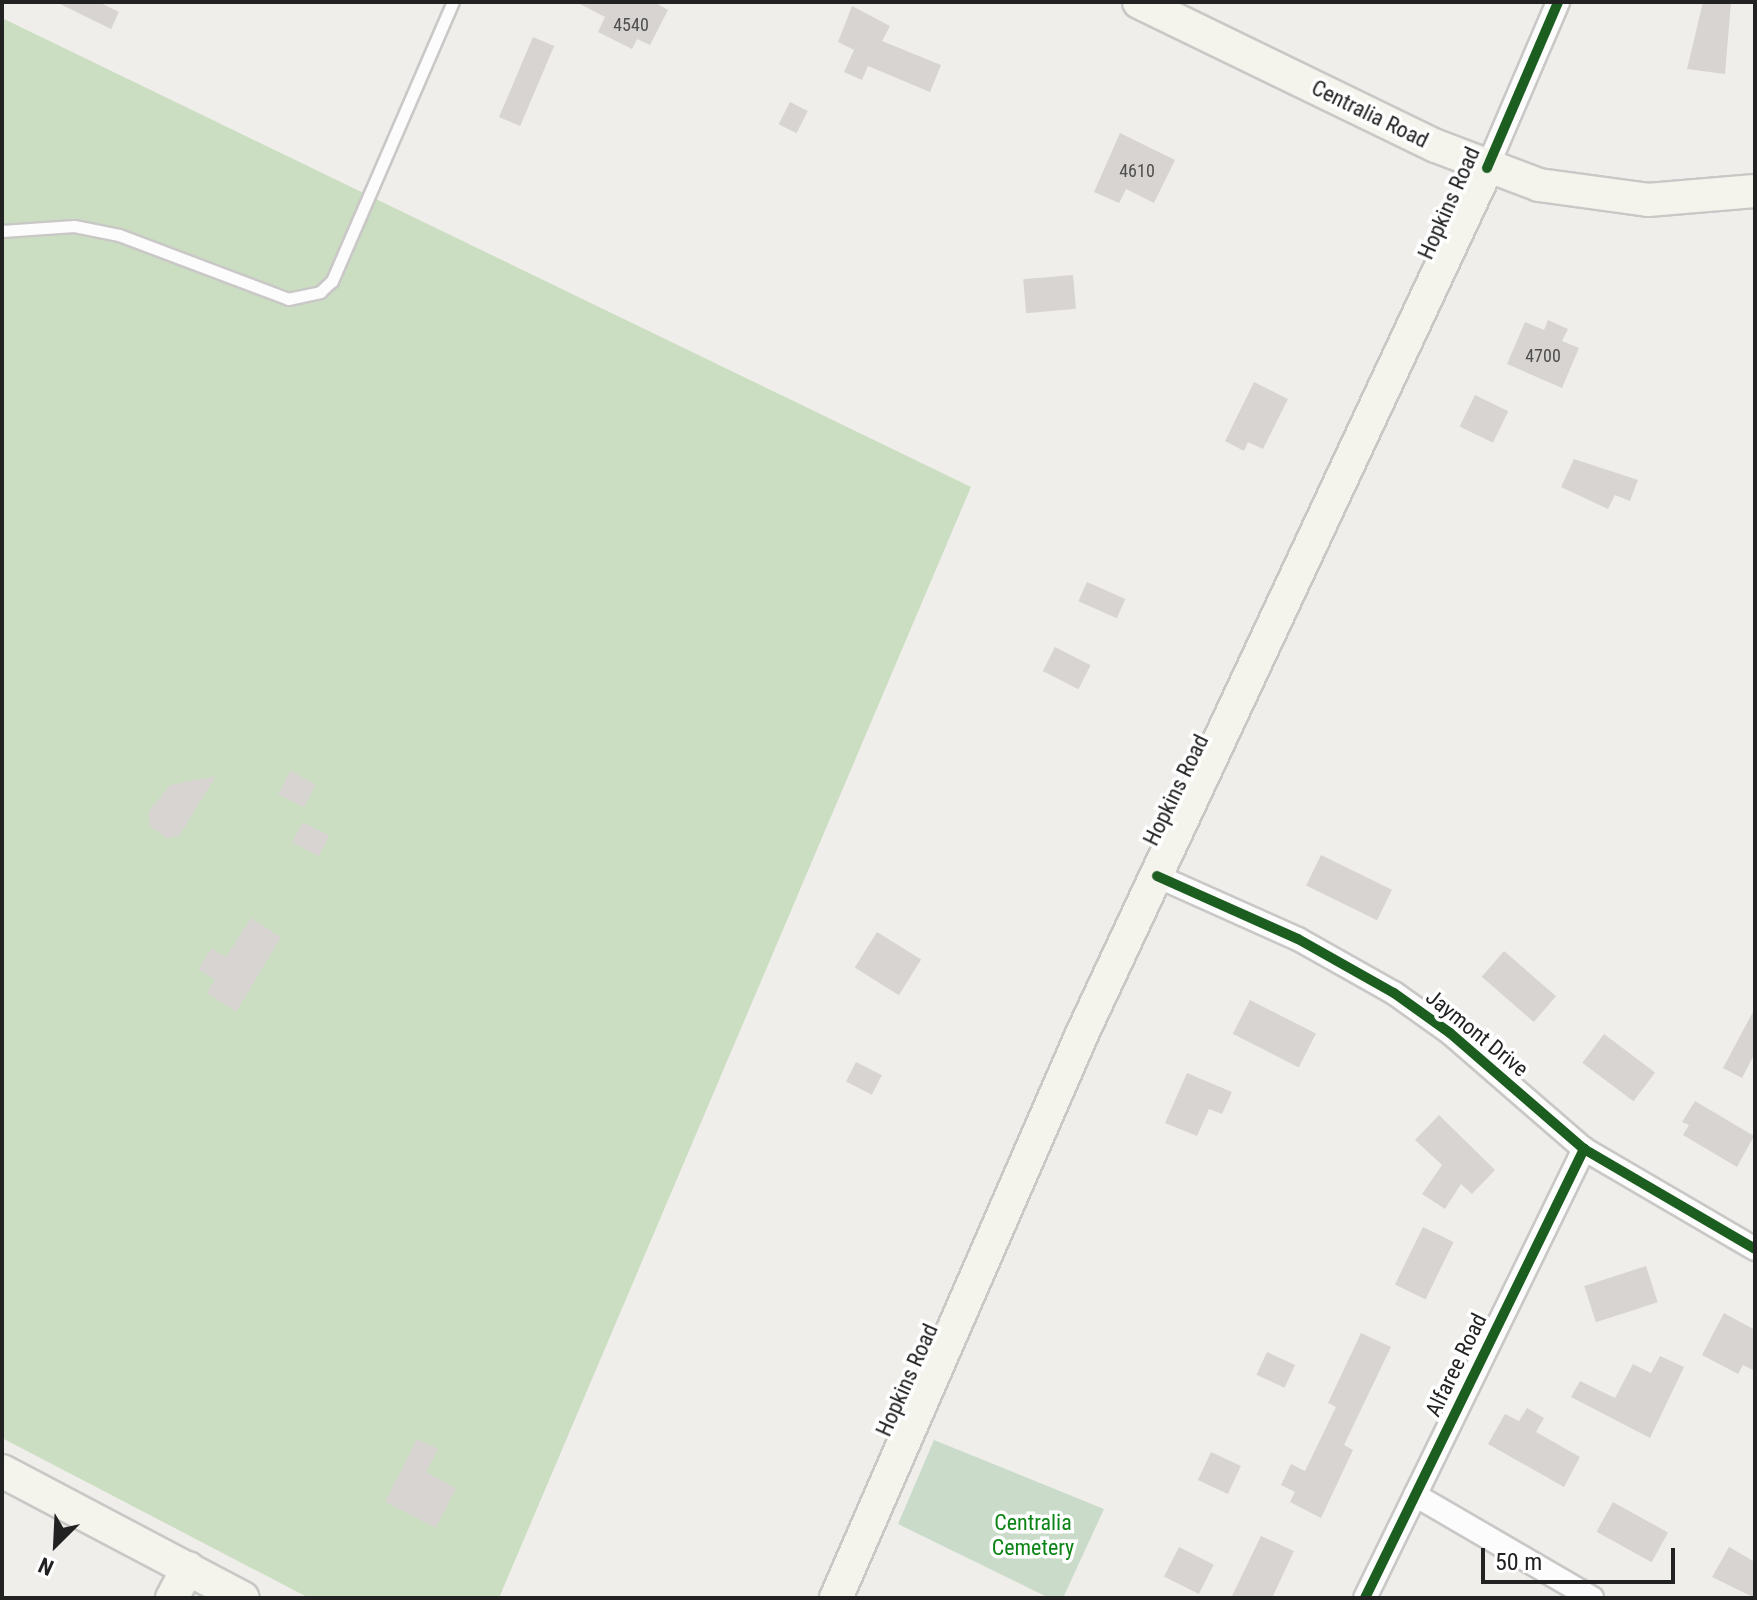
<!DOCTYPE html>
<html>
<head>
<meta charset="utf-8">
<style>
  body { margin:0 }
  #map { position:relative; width:1757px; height:1600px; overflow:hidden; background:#f0eeeb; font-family:"Roboto Condensed",sans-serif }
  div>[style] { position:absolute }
  .forest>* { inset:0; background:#cbdec1 }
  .cemetery>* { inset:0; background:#cadbca }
  .building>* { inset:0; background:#d7d4d2; transform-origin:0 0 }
  .roads { filter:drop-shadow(2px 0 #c9c8c7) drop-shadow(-2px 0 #c9c8c7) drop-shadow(0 2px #c9c8c7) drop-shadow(0 -2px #c9c8c7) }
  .lane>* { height:11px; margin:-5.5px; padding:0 5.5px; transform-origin:5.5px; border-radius:5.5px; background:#fdfcfc }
  .street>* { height:22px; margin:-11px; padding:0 11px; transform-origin:11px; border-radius:11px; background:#fdfcfc }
  .secondary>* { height:32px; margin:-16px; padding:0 16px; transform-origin:16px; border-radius:16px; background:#f4f4ed }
  .cycleway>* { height:10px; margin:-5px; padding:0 5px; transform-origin:5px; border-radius:5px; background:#1b5e20 }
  span { translate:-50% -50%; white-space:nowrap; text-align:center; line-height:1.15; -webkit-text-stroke:7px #fff; paint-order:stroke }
  .number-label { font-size:18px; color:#4f4e4e }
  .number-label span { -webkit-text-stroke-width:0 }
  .street-label { font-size:22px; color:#222 }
  .park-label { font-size:22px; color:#0c8416 }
  .frame { position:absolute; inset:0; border:4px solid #222; pointer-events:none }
  .north { position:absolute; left:16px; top:1504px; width:80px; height:80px; -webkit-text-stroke:6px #fff; paint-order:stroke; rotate:204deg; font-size:22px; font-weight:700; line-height:32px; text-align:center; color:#222 }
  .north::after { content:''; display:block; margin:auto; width:28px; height:36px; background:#222; clip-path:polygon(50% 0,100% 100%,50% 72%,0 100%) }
  .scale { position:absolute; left:1481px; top:1548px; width:194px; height:36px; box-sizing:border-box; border:4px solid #222; border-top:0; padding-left:10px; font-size:24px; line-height:28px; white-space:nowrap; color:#222; -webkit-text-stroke:6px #fff; paint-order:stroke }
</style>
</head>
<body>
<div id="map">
  <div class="forest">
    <i style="clip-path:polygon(2px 18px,971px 487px,499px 1598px,309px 1598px,2px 1438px)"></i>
  </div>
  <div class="cemetery">
    <i style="clip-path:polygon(934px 1440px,1104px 1509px,1063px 1598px,1049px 1598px,898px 1524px)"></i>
  </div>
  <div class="building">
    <i style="clip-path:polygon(56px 2px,99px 2px,119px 12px,111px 29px)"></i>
    <i style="clip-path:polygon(576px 2px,654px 2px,668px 10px,650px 45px,637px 39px,632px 49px,598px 32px,605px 17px)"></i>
    <i style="clip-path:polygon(1703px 2px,1731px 2px,1725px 74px,1687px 69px)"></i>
    <i style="clip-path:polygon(852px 6px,890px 26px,882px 41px,941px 65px,930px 92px,868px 66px,862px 80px,844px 72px,854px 50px,838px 42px)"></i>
    <i style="left:533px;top:37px;width:23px;height:87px;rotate:23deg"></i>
    <i style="left:790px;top:102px;width:20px;height:25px;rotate:27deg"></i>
    <i style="clip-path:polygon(1120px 133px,1175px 160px,1154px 203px,1126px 189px,1119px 203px,1094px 192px)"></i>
    <i style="left:1073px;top:275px;width:34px;height:50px;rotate:85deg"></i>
    <i style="clip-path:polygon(1548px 320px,1568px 329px,1562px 341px,1579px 348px,1562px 388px,1507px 364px,1525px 322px,1544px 330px)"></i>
    <i style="clip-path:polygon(1254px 382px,1288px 399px,1263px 449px,1248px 442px,1244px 451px,1225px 441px)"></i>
    <i style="left:1475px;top:395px;width:37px;height:35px;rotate:26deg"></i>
    <i style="clip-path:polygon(1574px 459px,1638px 480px,1630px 501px,1615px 495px,1608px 509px,1561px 487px)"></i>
    <i style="left:1087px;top:582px;width:42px;height:21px;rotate:24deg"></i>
    <i style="left:1055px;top:647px;width:40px;height:27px;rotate:27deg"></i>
    <i style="left:290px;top:771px;width:29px;height:26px;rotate:27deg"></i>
    <i style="clip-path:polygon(216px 776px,179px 836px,167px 839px,151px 827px,148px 812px,170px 785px)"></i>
    <i style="left:303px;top:822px;width:30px;height:23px;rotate:28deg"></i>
    <i style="left:1321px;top:855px;width:79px;height:34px;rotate:26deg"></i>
    <i style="clip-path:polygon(251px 918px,281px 937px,236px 1012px,207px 993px,215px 980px,198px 969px,212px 948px,226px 957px)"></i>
    <i style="left:877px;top:932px;width:52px;height:42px;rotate:32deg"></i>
    <i style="left:1504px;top:951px;width:69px;height:34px;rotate:41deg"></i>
    <i style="left:1250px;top:1000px;width:74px;height:38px;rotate:27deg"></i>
    <i style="clip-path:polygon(1755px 1008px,1755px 1053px,1742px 1078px,1723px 1068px)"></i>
    <i style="left:1604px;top:1034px;width:64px;height:36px;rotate:37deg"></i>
    <i style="left:856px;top:1062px;width:29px;height:22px;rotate:27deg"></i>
    <i style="clip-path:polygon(1187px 1073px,1232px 1092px,1222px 1114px,1209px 1109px,1197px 1136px,1165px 1123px)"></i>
    <i style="clip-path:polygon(1695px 1101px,1754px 1136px,1737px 1167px,1683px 1135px,1689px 1125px,1682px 1122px)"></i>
    <i style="clip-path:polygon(1439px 1115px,1495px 1170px,1472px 1194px,1461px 1184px,1445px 1209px,1422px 1194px,1442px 1165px,1415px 1140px)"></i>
    <i style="left:1423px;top:1227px;width:34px;height:64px;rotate:26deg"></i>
    <i style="left:1646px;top:1266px;width:38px;height:65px;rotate:72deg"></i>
    <i style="clip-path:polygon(1724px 1313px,1755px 1330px,1755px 1371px,1743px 1365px,1738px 1374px,1702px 1355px)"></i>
    <i style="clip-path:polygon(1361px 1333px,1391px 1347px,1344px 1445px,1353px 1450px,1321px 1518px,1290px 1502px,1295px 1492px,1281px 1485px,1291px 1464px,1305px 1471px,1336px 1407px,1328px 1403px)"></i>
    <i style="left:1267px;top:1352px;width:31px;height:25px;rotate:25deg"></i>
    <i style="clip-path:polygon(1660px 1356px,1684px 1367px,1650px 1438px,1571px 1397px,1580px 1381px,1615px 1398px,1633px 1364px,1651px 1373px)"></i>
    <i style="clip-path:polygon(1527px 1408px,1544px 1418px,1536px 1432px,1580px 1457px,1564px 1487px,1488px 1444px,1505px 1414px,1519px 1421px)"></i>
    <i style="clip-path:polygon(417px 1439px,438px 1449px,426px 1472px,456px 1488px,436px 1528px,385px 1502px)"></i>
    <i style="left:1211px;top:1452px;width:33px;height:31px;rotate:25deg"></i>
    <i style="left:1613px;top:1502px;width:63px;height:34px;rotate:29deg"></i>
    <i style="clip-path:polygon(1261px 1536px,1294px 1551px,1272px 1598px,1231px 1598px)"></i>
    <i style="left:1179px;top:1547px;width:39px;height:33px;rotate:27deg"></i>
    <i style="clip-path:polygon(1729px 1547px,1755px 1562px,1755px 1598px,1712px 1577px)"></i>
  </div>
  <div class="roads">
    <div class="lane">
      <i style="left:2px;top:231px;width:72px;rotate:-4deg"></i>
      <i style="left:74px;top:226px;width:46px;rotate:11.3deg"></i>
      <i style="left:119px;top:235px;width:181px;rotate:20.7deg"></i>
      <i style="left:288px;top:299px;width:33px;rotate:-12deg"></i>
      <i style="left:320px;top:292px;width:16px;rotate:-43deg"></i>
      <i style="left:332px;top:281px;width:304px;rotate:-66.6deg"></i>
    </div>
    <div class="street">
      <i style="left:1487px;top:168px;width:181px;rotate:-66.8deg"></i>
      <i style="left:1157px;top:876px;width:154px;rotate:24.1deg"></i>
      <i style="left:1298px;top:939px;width:110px;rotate:29.4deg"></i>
      <i style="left:1394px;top:993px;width:69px;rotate:35.5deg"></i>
      <i style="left:1450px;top:1033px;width:177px;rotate:40.9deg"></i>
      <i style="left:1584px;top:1149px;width:198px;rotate:30.3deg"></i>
      <i style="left:1415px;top:1495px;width:205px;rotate:30.2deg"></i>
      <i style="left:1365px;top:1598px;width:500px;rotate:-64deg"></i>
    </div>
    <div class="secondary">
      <i style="left:1139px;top:2px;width:330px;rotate:25.9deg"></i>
      <i style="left:1436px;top:146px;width:110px;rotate:20.7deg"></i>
      <i style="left:1539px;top:185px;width:110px;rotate:7.8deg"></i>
      <i style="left:1648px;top:200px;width:107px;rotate:-4.8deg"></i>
      <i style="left:2px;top:1471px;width:272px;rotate:27.8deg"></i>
      <i style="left:172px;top:1598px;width:34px;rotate:-62deg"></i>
      <i style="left:836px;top:1598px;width:615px;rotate:-66.43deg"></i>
      <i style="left:1082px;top:1034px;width:956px;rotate:-64.94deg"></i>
    </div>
  </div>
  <div class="cycleway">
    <i style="left:1487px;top:168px;width:181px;rotate:-66.8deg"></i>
    <i style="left:1157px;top:876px;width:154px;rotate:24.1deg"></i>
    <i style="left:1298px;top:939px;width:110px;rotate:29.4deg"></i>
    <i style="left:1394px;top:993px;width:69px;rotate:35.5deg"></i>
    <i style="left:1450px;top:1033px;width:177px;rotate:40.9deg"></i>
    <i style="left:1584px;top:1149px;width:198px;rotate:30.3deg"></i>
    <i style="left:1365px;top:1598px;width:500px;rotate:-64deg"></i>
  </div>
  <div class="number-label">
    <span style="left:631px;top:25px">4540</span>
    <span style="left:1137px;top:171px">4610</span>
    <span style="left:1543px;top:356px">4700</span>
  </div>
  <div class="street-label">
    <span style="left:1370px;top:114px;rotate:26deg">Centralia Road</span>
    <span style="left:1449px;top:203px;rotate:-66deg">Hopkins Road</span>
    <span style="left:1176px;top:790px;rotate:-64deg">Hopkins Road</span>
    <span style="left:1477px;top:1033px;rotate:39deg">Jaymont Drive</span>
    <span style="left:1456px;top:1365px;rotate:-64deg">Alfaree Road</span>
    <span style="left:907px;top:1380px;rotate:-66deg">Hopkins Road</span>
  </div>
  <div class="park-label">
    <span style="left:1033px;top:1535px">Centralia<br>Cemetery</span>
  </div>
  <div class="frame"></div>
  <div class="north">N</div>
  <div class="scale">50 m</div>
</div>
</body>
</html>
